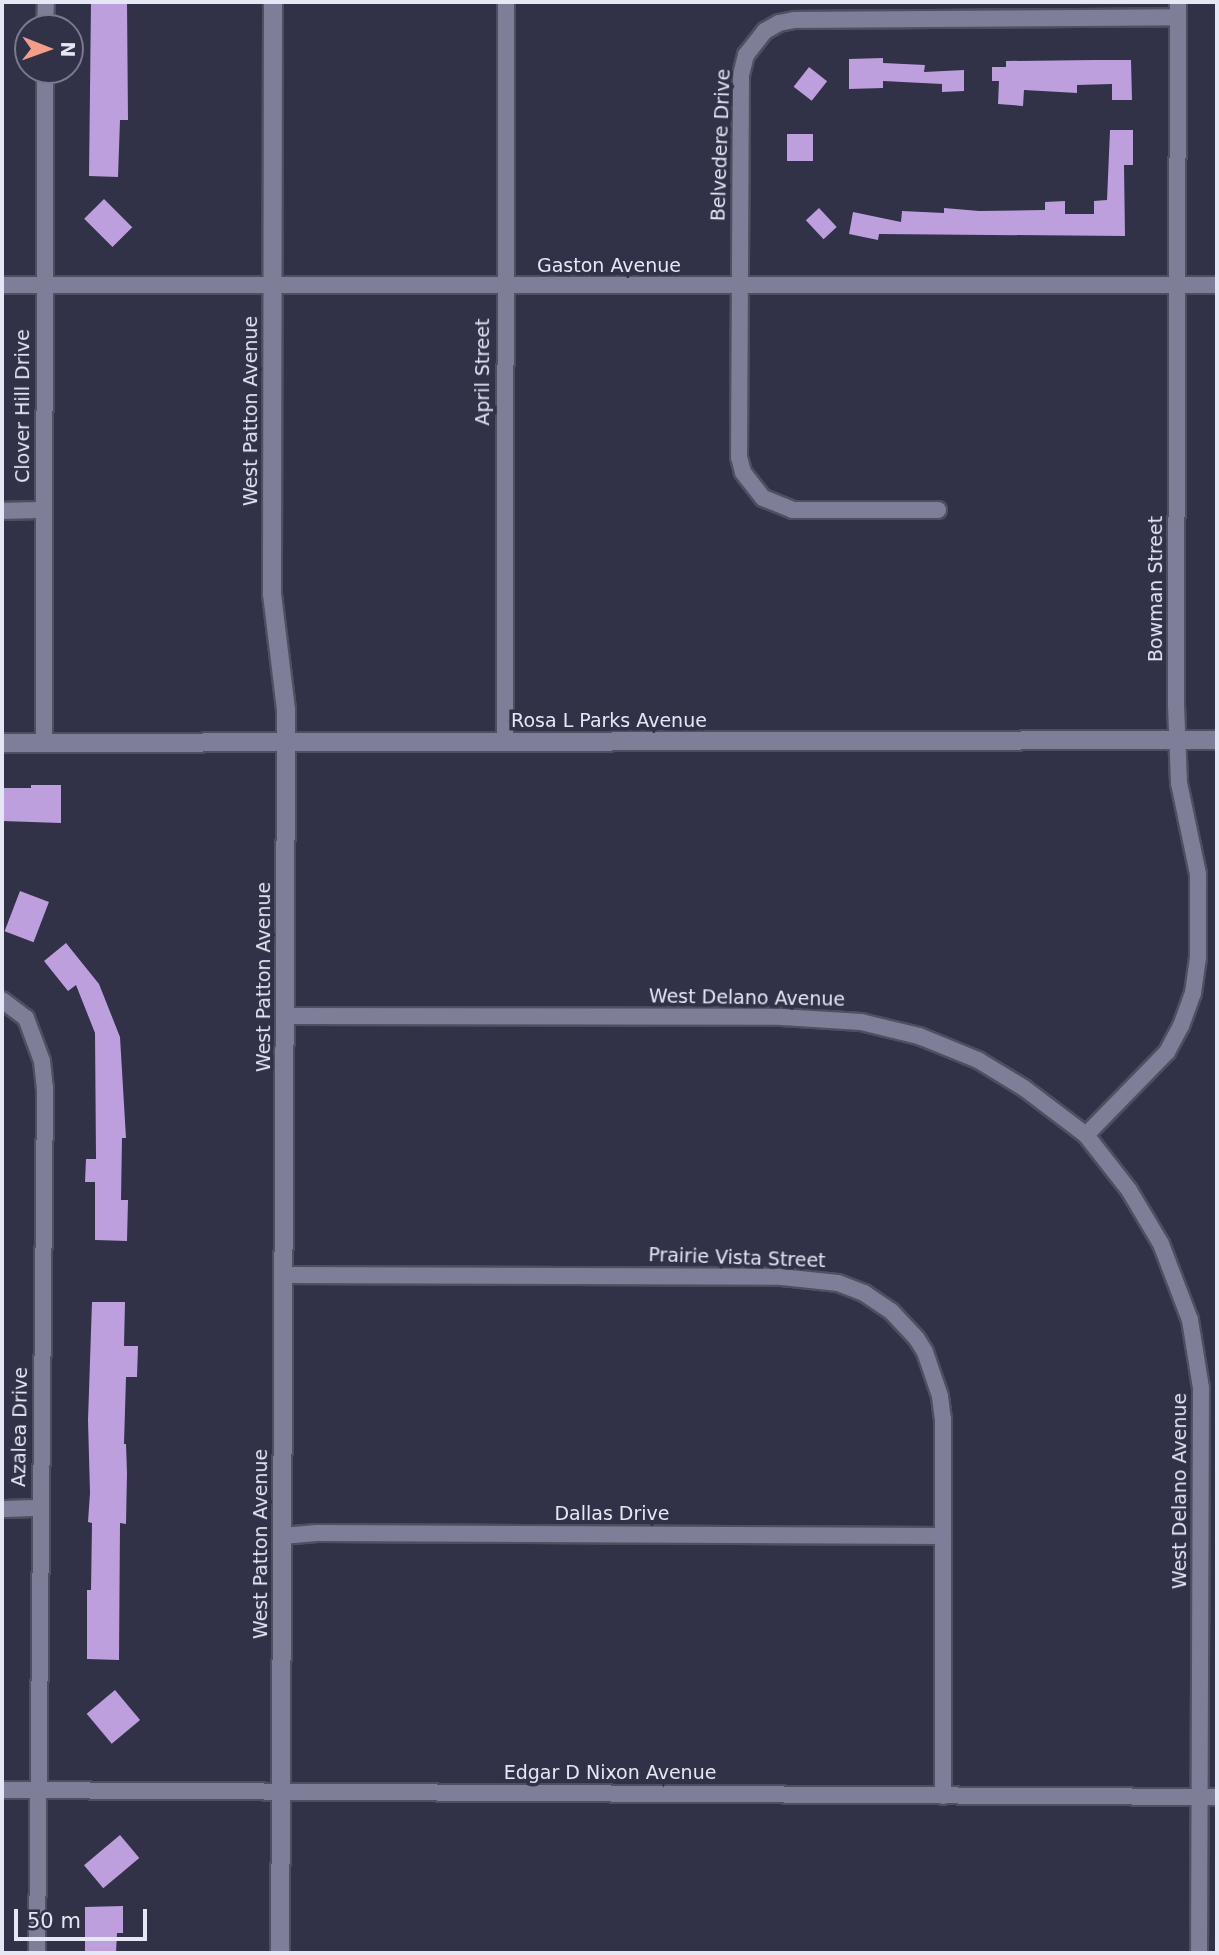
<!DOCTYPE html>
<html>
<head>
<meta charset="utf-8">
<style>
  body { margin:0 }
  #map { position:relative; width:1219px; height:1955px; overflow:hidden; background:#313148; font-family:"DejaVu Sans",sans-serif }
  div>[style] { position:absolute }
  .building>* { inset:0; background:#bd9fdd; transform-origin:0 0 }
  .roads { filter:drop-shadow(2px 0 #4f4f61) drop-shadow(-2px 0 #4f4f61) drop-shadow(0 2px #4f4f61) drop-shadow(0 -2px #4f4f61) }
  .minor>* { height:16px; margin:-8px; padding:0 8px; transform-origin:8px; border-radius:8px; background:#7e7e98 }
  .tertiary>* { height:18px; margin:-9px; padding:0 9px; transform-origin:9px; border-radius:9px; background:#7e7e98 }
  span { translate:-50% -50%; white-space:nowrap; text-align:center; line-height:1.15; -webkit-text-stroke:7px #313148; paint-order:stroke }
  .street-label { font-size:19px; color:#e6e7f5 }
  .frame { position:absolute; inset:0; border:4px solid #e6e7f5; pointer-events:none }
  .north { position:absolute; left:14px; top:14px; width:70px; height:70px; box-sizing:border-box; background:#313148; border:2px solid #797a8d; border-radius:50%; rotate:91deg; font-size:19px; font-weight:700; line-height:28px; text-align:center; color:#e6e7f5 }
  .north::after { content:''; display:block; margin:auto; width:24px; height:32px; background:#f49e8a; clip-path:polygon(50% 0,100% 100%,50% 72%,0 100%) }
  .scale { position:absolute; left:14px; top:1909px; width:133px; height:32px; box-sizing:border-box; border:4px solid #e6e7f5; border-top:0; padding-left:9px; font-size:21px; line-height:24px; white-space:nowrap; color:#e6e7f5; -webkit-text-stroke:5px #313148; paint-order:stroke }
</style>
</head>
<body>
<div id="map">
  <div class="building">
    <i style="clip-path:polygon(91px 2px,127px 2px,128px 120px,120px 120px,118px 177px,89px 176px)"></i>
    <i style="clip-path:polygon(883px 58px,883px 63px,925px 65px,924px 72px,964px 70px,964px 91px,942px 92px,942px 84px,883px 81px,883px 88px,849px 89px,849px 59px)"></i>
    <i style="clip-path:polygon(1095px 60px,1131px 60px,1132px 100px,1112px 100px,1112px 84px,1077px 85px,1077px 93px,1024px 90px,1023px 106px,998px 104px,999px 81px,992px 81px,992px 67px,1006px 67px,1006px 61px)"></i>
    <i style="left:809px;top:67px;width:23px;height:25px;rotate:38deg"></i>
    <i style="clip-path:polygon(1110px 130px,1133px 130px,1133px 165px,1124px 165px,1125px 236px,879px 234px,878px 240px,849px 234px,853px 212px,901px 222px,902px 211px,944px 213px,944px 208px,979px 211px,1045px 210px,1045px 202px,1065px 201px,1065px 214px,1094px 214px,1094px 201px,1107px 200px)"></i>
    <i style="left:787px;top:134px;width:26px;height:27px"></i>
    <i style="left:104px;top:199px;width:40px;height:28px;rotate:45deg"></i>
    <i style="left:819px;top:208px;width:26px;height:18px;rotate:47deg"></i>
    <i style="clip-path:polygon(31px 785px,61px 785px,61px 823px,2px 821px,2px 788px,31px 788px)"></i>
    <i style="left:20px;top:891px;width:31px;height:43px;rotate:21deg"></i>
    <i style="clip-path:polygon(66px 943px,99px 984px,120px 1037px,126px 1138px,122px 1138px,121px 1200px,128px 1200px,127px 1241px,95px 1240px,95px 1182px,85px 1182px,86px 1159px,96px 1159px,95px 1033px,76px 985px,68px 991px,44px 961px)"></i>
    <i style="clip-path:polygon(92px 1302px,125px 1302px,124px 1346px,138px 1346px,137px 1377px,126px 1377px,124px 1444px,126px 1444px,127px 1473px,126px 1524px,120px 1523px,119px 1660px,87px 1659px,87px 1590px,91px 1590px,92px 1523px,88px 1522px,90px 1493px,88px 1420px)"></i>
    <i style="left:115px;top:1690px;width:39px;height:37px;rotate:50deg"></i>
    <i style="left:120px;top:1835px;width:30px;height:47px;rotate:50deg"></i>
    <i style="clip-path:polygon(123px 1906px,123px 1933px,117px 1933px,116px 1953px,85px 1953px,85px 1907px)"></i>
  </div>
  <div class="roads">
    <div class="minor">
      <i style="left:45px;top:28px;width:26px;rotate:-88deg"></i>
      <i style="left:2px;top:285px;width:1215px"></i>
      <i style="left:938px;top:510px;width:145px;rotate:180deg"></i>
      <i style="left:793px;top:510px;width:32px;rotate:-158deg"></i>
      <i style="left:763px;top:498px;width:33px;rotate:-128deg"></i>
      <i style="left:743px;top:472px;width:16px;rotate:-105deg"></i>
      <i style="left:739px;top:457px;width:382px;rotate:-89.7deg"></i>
      <i style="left:741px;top:75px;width:21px;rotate:-76deg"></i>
      <i style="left:746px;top:55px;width:31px;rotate:-52deg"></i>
      <i style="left:765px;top:31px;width:16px;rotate:-30deg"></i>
      <i style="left:779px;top:23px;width:16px;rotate:-11deg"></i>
      <i style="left:795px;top:20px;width:383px;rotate:-0.4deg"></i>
      <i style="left:2px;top:511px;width:42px;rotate:-1.4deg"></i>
      <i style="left:505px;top:742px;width:740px;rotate:-89.92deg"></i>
      <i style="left:44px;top:743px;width:673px;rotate:-89.91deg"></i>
      <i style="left:2px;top:1000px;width:30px;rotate:37deg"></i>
      <i style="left:26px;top:1018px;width:46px;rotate:69.6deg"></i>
      <i style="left:42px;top:1061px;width:27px;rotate:84deg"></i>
      <i style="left:45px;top:1088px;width:865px;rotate:90.53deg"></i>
      <i style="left:285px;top:1016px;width:497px;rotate:0.1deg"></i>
      <i style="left:782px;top:1017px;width:79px;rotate:3.6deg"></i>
      <i style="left:861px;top:1022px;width:60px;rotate:13.6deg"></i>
      <i style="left:919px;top:1036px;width:64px;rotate:22.1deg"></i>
      <i style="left:978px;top:1060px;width:54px;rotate:31.3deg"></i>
      <i style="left:1024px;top:1088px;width:78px;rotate:37.2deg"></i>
      <i style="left:1086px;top:1135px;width:70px;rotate:52deg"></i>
      <i style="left:1129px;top:1190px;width:63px;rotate:59.3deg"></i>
      <i style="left:1161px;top:1244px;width:81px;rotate:69.1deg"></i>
      <i style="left:1190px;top:1320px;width:69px;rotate:80.8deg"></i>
      <i style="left:1201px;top:1388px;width:565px;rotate:90.2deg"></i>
      <i style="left:1086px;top:1135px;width:116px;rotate:-45.7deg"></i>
      <i style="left:1167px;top:1052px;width:30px;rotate:-62deg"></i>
      <i style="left:1181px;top:1026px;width:35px;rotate:-70deg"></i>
      <i style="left:1193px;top:993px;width:35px;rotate:-82deg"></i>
      <i style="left:1198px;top:958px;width:84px;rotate:-90deg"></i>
      <i style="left:1198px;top:874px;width:93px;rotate:-101.8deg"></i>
      <i style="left:1179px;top:783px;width:79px;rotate:-92.2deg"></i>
      <i style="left:1176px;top:704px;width:702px;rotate:-89.84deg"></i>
      <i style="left:283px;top:1275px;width:498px;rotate:0.2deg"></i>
      <i style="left:781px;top:1277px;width:57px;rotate:6deg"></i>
      <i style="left:838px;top:1283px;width:28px;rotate:21deg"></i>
      <i style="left:864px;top:1293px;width:32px;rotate:34deg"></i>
      <i style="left:891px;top:1311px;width:38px;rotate:47deg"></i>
      <i style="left:917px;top:1339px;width:15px;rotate:58deg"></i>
      <i style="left:925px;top:1352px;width:46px;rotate:71.2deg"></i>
      <i style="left:940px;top:1396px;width:23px;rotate:83deg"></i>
      <i style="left:943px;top:1419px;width:377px;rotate:90deg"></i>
      <i style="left:2px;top:1509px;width:38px;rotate:-2deg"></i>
      <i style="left:282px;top:1536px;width:35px;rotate:-5deg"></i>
      <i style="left:317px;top:1533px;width:625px;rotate:0.28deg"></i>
      <i style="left:2px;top:1790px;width:1215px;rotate:0.33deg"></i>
    </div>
    <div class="tertiary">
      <i style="left:273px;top:2px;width:592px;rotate:90.1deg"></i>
      <i style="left:272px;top:594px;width:117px;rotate:83.1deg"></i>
      <i style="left:286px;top:710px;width:33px;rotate:90deg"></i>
      <i style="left:286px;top:743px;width:1210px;rotate:90.28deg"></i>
      <i style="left:2px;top:743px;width:1215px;rotate:-0.14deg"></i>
    </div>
  </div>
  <div class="street-label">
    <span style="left:721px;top:145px;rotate:-88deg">Belvedere Drive</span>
    <span style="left:609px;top:266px">Gaston Avenue</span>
    <span style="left:483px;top:372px;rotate:-90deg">April Street</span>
    <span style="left:23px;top:406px;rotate:-90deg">Clover Hill Drive</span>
    <span style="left:251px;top:411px;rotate:-90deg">West Patton Avenue</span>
    <span style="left:1156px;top:589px;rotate:-90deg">Bowman Street</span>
    <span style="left:609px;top:721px">Rosa L Parks Avenue</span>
    <span style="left:264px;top:977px;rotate:-90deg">West Patton Avenue</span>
    <span style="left:747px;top:998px;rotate:1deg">West Delano Avenue</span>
    <span style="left:737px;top:1258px;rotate:2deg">Prairie Vista Street</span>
    <span style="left:20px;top:1427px;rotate:-89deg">Azalea Drive</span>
    <span style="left:1180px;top:1491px;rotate:-90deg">West Delano Avenue</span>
    <span style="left:612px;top:1514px">Dallas Drive</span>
    <span style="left:261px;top:1544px;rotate:-90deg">West Patton Avenue</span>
    <span style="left:610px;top:1773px">Edgar D Nixon Avenue</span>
  </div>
  <div class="frame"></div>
  <div class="north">N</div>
  <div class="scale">50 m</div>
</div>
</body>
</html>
